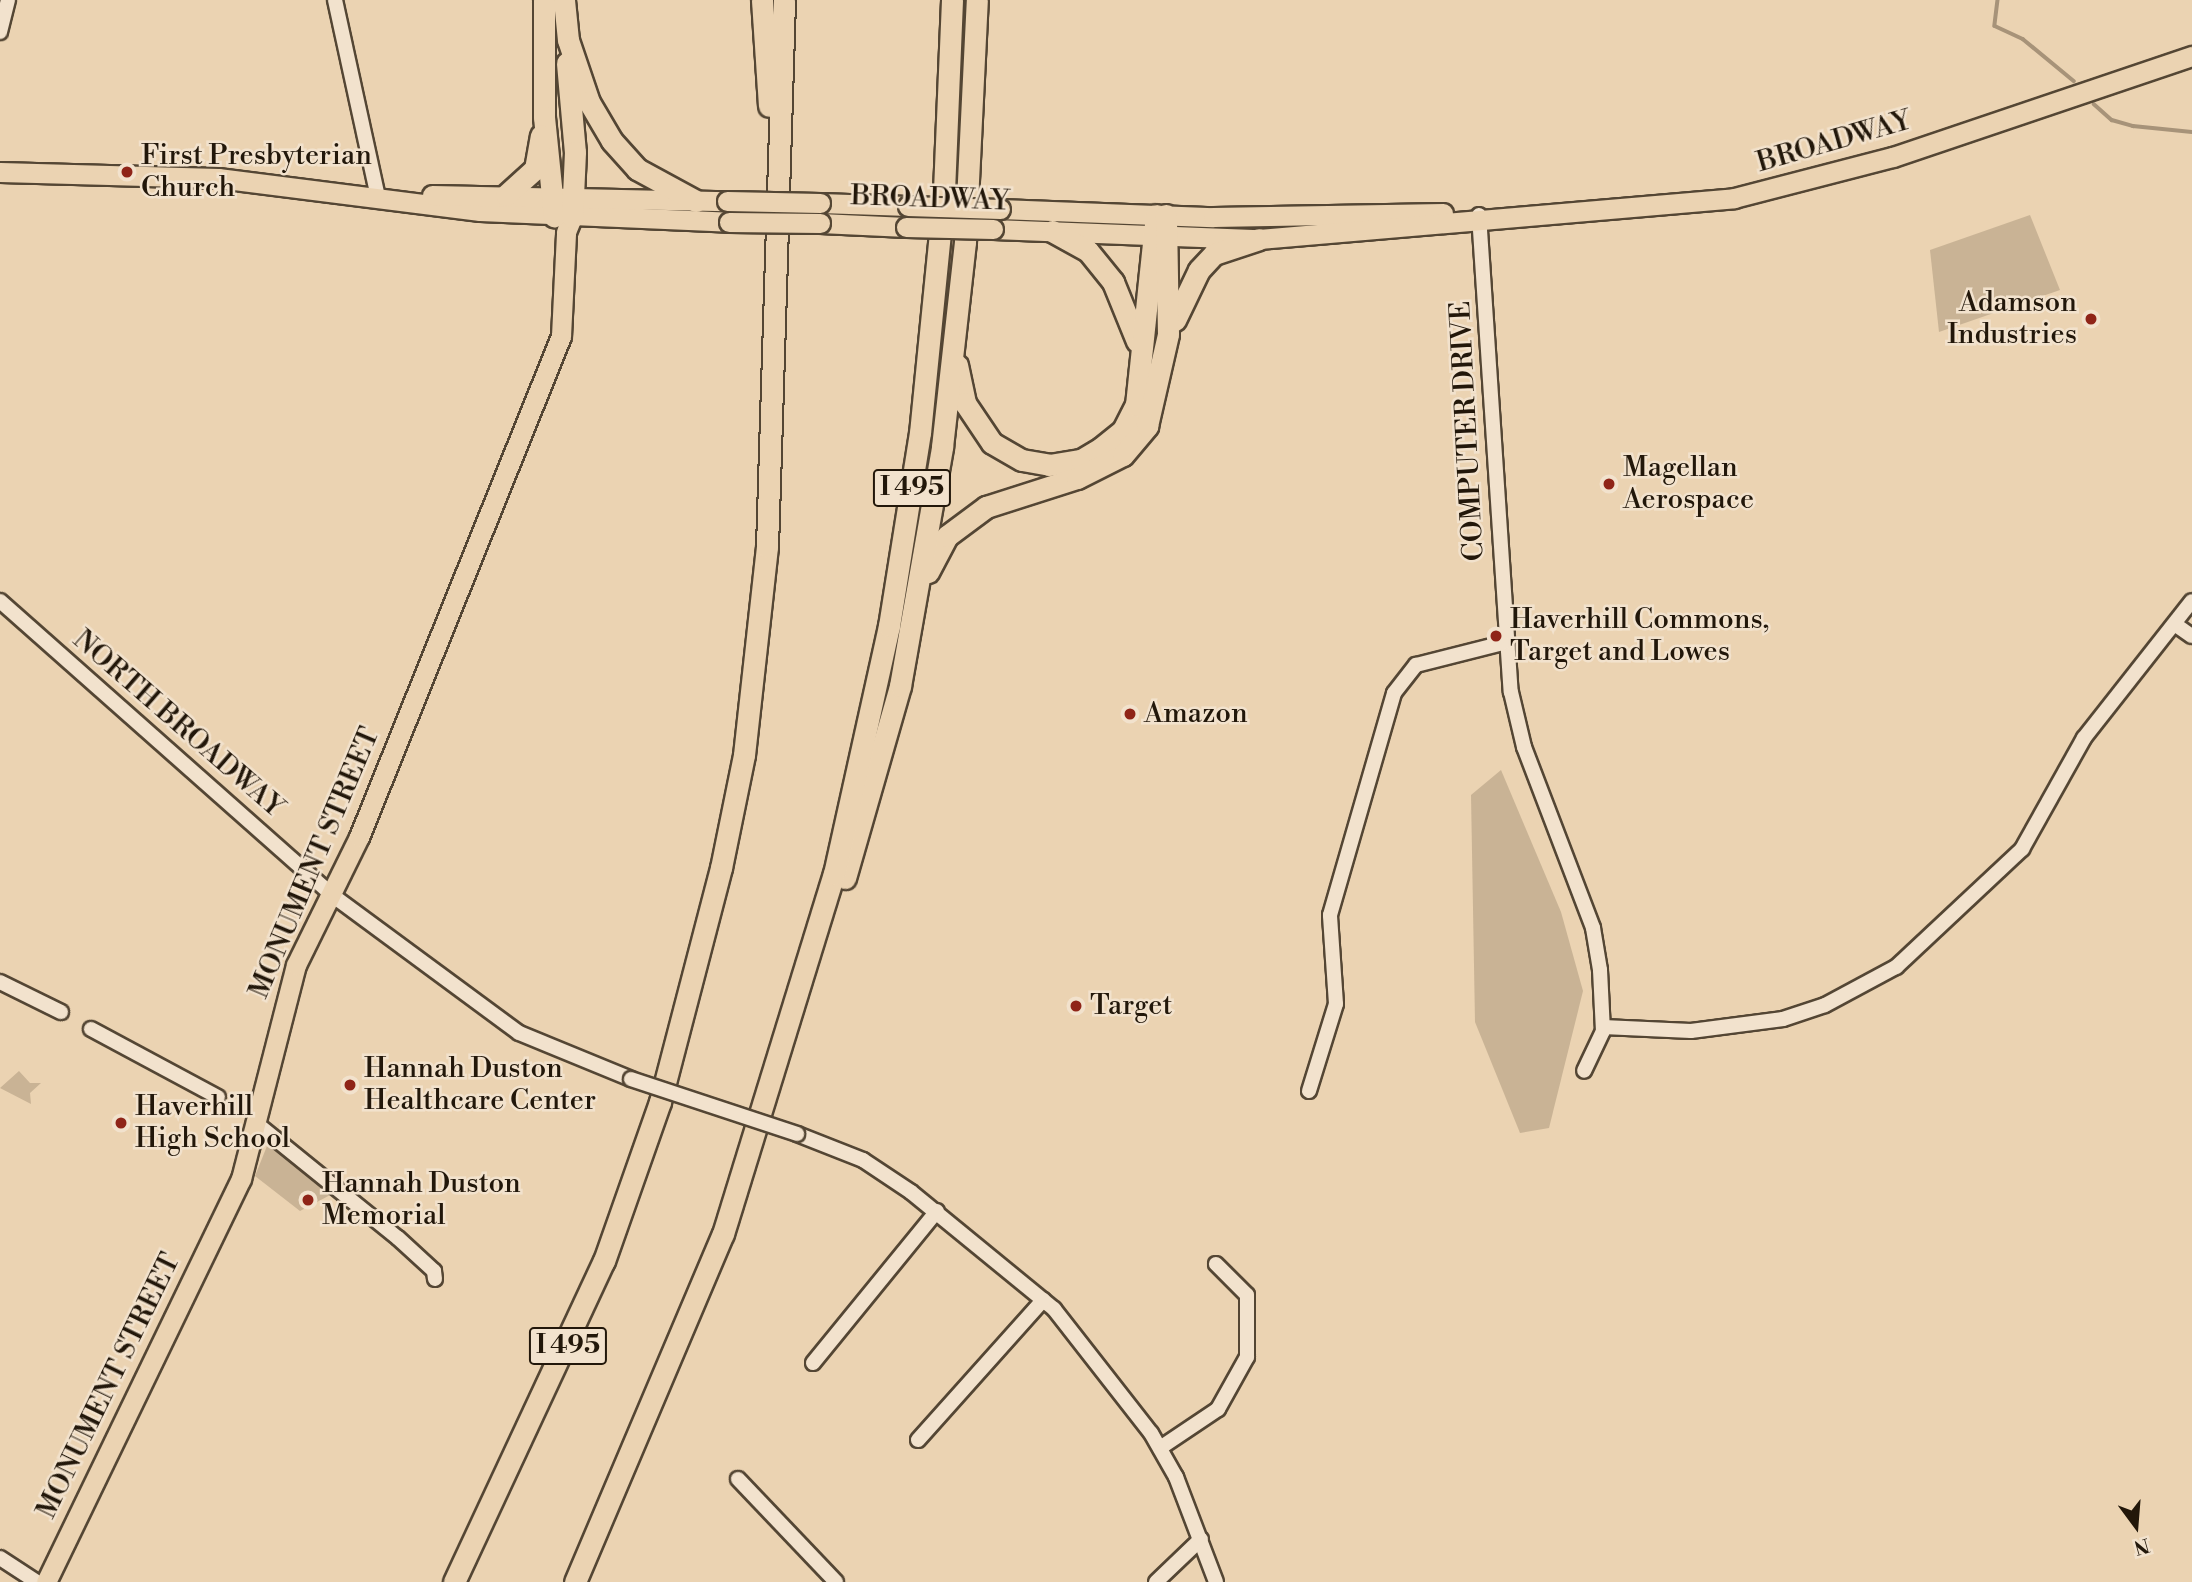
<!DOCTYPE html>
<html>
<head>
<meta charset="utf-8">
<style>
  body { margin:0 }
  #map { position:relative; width:2192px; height:1582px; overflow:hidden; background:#ebd3b2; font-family:"Libre Bodoni",serif }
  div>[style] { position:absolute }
  .green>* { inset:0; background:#c9b395 }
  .stream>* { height:3.5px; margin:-1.75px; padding:0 1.75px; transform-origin:1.75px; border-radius:1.75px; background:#a79379 }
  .roads { filter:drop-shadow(2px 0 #544634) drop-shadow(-2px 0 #544634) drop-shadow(0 2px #544634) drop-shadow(0 -2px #544634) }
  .minor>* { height:14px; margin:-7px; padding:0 7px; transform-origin:7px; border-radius:7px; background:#f2e2cd }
  .major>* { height:19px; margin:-9.5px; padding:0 9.5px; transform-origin:9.5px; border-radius:9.5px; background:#ebd3b2 }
  .highway>* { height:21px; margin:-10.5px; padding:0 10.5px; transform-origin:10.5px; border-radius:10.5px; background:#ebd3b2 }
  .bridges { filter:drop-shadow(2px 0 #544634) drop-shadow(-2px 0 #544634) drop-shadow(0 2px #544634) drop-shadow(0 -2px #544634) }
  .minor-bridge>* { height:14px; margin:-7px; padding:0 7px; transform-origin:7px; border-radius:7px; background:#f2e2cd }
  .major-bridge>* { height:19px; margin:-9.5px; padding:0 9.5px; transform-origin:9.5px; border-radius:9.5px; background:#ebd3b2 }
  .dots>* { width:19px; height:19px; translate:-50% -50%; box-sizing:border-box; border:4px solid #f2e2cd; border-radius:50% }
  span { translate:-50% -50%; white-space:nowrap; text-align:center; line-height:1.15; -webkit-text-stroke:5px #f2e2cd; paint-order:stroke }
  .shield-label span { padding:2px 5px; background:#f2e2cd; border:2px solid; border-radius:5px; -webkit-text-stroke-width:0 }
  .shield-label { font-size:26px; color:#22170a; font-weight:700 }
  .street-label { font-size:28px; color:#22170a }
  .poi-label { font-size:28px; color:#22170a }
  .left { translate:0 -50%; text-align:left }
  .right { translate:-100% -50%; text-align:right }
  .north { position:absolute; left:2101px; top:1491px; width:70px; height:70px; -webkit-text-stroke:5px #f2e2cd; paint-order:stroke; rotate:164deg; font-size:19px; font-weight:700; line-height:28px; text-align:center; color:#22170a }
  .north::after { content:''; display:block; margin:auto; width:24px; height:32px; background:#22170a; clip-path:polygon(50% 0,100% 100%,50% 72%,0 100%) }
</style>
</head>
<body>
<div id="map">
  <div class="green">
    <i style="clip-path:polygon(2030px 215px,2060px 290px,1939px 332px,1930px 250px)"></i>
    <i style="clip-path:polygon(1501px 770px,1561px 912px,1583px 991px,1549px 1128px,1520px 1133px,1475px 1022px,1471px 795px)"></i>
    <i style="clip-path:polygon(19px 1071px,30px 1083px,41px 1083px,30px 1093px,31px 1104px,0 1088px)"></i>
    <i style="clip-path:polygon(269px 1141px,334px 1193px,300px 1211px,255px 1176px)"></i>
  </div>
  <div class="stream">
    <i style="left:1998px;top:0;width:26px;rotate:97deg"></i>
    <i style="left:1995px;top:26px;width:31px;rotate:25deg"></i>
    <i style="left:2023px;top:39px;width:66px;rotate:39.5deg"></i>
    <i style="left:2094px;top:104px;width:24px;rotate:42deg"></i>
    <i style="left:2112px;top:120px;width:22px;rotate:16deg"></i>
    <i style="left:2133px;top:126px;width:59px;rotate:5.8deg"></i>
  </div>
  <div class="roads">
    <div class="minor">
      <i style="left:335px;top:0;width:203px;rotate:77.7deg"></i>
      <i style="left:0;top:32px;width:33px;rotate:-76deg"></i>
      <i style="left:1479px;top:215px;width:478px;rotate:86.2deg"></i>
      <i style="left:1511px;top:692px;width:57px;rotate:76.7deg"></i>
      <i style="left:1524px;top:747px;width:194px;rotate:69.1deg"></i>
      <i style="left:1593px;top:928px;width:43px;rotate:80.5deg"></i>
      <i style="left:1600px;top:970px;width:61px;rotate:87.2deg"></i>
      <i style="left:1603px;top:1031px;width:44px;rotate:115.4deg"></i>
      <i style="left:0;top:601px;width:443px;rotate:41.5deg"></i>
      <i style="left:332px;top:895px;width:232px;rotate:36.4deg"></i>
      <i style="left:519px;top:1033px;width:121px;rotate:22.3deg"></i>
      <i style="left:2176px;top:625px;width:19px;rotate:35deg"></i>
      <i style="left:0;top:982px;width:68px;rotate:26.2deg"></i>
      <i style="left:1603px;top:1027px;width:88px;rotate:2.6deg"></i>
      <i style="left:1691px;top:1031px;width:93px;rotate:-7.4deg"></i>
      <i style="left:1783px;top:1019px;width:44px;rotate:-18.4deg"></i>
      <i style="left:1825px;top:1005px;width:81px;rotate:-28.2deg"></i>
      <i style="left:1896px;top:967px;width:173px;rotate:-43.1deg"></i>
      <i style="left:2022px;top:849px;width:127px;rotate:-60.8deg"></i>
      <i style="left:2084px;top:738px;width:174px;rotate:-51.8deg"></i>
      <i style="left:91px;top:1029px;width:144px;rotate:28.2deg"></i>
      <i style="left:1309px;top:1091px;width:91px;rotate:-72.8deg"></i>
      <i style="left:1336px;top:1004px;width:89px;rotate:-93.9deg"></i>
      <i style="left:1330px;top:915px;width:231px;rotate:-73.9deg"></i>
      <i style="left:1394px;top:693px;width:36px;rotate:-52deg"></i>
      <i style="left:1416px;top:665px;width:90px;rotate:-14.2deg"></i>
      <i style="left:257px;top:1124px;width:181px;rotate:39deg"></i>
      <i style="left:398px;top:1238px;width:49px;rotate:42.5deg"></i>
      <i style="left:434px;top:1271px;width:8px;rotate:83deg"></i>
      <i style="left:797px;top:1134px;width:71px;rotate:21.5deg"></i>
      <i style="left:863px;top:1160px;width:58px;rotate:33.7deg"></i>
      <i style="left:911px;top:1192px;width:185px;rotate:39.3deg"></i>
      <i style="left:1054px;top:1309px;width:157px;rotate:52deg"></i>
      <i style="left:1151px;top:1433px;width:51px;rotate:60.4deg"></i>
      <i style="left:1176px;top:1477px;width:112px;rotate:69.1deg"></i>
      <i style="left:813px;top:1363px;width:196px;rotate:-50.8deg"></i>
      <i style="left:918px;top:1440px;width:188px;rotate:-48.2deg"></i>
      <i style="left:1160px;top:1448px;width:70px;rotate:-33.9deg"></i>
      <i style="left:1218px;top:1409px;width:60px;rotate:-60.9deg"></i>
      <i style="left:1247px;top:1357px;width:62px;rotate:-90deg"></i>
      <i style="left:1247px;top:1295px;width:44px;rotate:-135deg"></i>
      <i style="left:738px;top:1479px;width:142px;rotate:46.4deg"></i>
      <i style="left:0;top:1558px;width:44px;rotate:33deg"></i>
      <i style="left:1156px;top:1582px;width:62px;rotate:-43.7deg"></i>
    </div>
    <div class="major">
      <i style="left:0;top:172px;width:218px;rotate:1.6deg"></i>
      <i style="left:218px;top:178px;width:264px;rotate:7.2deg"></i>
      <i style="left:480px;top:211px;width:249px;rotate:2.5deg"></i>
      <i style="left:432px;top:195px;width:295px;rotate:1.2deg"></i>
      <i style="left:820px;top:203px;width:88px;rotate:2deg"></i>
      <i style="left:1000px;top:209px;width:213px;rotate:2.2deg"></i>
      <i style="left:1213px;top:217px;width:230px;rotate:-1deg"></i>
      <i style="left:820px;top:223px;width:86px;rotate:2.7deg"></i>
      <i style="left:993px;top:229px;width:266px;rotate:2.2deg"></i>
      <i style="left:1259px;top:239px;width:477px;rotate:-4.9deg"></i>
      <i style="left:1734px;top:198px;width:164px;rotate:-14.5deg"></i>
      <i style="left:1893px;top:157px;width:316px;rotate:-18.7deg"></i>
      <i style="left:46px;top:1582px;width:448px;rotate:-64.2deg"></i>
      <i style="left:241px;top:1179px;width:221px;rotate:-75.6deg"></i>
      <i style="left:296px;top:965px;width:143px;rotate:-63.8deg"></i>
      <i style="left:359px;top:837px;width:540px;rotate:-68.04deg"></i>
      <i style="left:561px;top:336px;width:104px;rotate:-87.2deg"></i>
      <i style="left:566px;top:232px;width:16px;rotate:-68deg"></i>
    </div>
    <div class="highway">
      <i style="left:544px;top:0;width:117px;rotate:90deg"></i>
      <i style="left:544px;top:117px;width:100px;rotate:84.2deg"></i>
      <i style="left:564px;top:0;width:40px;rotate:84.3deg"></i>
      <i style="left:568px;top:40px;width:65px;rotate:71.3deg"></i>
      <i style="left:589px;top:102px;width:45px;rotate:59.5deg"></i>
      <i style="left:612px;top:141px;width:38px;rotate:48deg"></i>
      <i style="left:637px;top:169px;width:67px;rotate:28.5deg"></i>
      <i style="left:762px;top:0;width:106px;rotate:86.2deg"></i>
      <i style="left:567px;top:63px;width:89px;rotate:84.9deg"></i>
      <i style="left:575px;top:152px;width:65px;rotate:92.6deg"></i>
      <i style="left:506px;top:195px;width:39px;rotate:-42deg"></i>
      <i style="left:535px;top:169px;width:34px;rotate:-80deg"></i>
      <i style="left:1052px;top:231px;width:41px;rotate:29.1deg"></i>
      <i style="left:1088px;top:251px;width:40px;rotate:51deg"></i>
      <i style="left:1113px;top:282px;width:64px;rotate:67.9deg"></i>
      <i style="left:1175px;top:320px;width:55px;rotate:-64.4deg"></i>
      <i style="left:1199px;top:270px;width:22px;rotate:-47deg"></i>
      <i style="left:1214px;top:254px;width:47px;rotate:-18.4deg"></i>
      <i style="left:957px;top:365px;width:39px;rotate:78deg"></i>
      <i style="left:965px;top:403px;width:48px;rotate:56deg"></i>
      <i style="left:992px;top:443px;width:34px;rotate:30deg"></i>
      <i style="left:1022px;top:460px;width:27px;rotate:10deg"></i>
      <i style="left:1049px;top:465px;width:32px;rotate:-9deg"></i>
      <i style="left:1081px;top:460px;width:23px;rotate:-31deg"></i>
      <i style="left:1101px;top:448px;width:28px;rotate:-39deg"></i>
      <i style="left:1123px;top:430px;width:28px;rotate:-63deg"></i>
      <i style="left:1136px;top:405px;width:191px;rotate:-84deg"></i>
      <i style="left:928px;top:572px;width:41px;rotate:-62.2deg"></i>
      <i style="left:947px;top:536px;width:49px;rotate:-36.6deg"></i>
      <i style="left:986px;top:507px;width:96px;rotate:-17.7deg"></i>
      <i style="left:1077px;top:478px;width:51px;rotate:-26.6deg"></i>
      <i style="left:1123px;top:455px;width:38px;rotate:-50deg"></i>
      <i style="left:1147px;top:426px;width:94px;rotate:-77.1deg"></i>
      <i style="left:1168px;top:334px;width:119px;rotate:-91deg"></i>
      <i style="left:845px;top:878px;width:200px;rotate:-74deg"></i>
      <i style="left:900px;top:686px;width:243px;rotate:-80deg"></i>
      <i style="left:942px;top:447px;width:206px;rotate:-83.6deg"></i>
      <i style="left:965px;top:242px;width:242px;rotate:-87.2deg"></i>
      <i style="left:454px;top:1582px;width:354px;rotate:-65deg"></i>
      <i style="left:604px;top:1261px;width:169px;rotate:-70.6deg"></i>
      <i style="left:660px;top:1102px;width:242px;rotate:-75.4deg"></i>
      <i style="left:721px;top:868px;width:115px;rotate:-78.5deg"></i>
      <i style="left:744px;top:755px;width:209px;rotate:-83.7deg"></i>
      <i style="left:767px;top:547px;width:547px;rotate:-88.22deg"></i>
      <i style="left:575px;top:1582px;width:378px;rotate:-67deg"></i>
      <i style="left:723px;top:1234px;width:377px;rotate:-72.9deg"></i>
      <i style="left:834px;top:874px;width:254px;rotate:-77.5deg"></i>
      <i style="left:889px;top:626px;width:195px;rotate:-80.9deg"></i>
      <i style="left:920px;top:433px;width:243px;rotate:-84.3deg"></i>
      <i style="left:944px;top:191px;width:191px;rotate:-87.6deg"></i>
    </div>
  </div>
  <div class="bridges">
    <div class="minor-bridge">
      <i style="left:631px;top:1079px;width:175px;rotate:18.3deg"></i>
    </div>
    <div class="major-bridge">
      <i style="left:727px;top:201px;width:93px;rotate:1.2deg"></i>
      <i style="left:908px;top:206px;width:92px;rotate:1.9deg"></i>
      <i style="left:729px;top:222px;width:91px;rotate:0.6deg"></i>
      <i style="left:906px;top:227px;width:87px;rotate:1.3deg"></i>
    </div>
  </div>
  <div class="dots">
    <i style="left:127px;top:172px;background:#8f2418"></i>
    <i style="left:2091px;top:319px;background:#8f2418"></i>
    <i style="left:1609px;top:484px;background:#8f2418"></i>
    <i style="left:1496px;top:636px;background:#8f2418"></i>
    <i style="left:1130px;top:714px;background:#8f2418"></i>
    <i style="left:1076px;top:1006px;background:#8f2418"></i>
    <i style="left:350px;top:1085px;background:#8f2418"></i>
    <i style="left:121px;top:1123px;background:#8f2418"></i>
    <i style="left:308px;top:1200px;background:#8f2418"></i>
  </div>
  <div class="shield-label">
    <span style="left:912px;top:488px">I 495</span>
    <span style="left:568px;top:1346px">I 495</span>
  </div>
  <div class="street-label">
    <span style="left:1834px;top:142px;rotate:-16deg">BROADWAY</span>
    <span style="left:930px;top:199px;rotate:2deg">BROADWAY</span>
    <span style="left:1468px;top:431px;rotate:-93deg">COMPUTER DRIVE</span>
    <span style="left:178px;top:724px;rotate:41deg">NORTH BROADWAY</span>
    <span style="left:315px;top:863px;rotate:-67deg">MONUMENT STREET</span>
    <span style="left:109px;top:1386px;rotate:-64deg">MONUMENT STREET</span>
  </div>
  <div class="poi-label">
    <span class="left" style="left:141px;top:172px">First Presbyterian<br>Church</span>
    <span class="right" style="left:2077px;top:319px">Adamson<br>Industries</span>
    <span class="left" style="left:1623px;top:484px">Magellan<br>Aerospace</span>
    <span class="left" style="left:1510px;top:636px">Haverhill Commons,<br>Target and Lowes</span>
    <span class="left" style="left:1144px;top:714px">Amazon</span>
    <span class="left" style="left:1090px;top:1006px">Target</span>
    <span class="left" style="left:364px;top:1085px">Hannah Duston<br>Healthcare Center</span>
    <span class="left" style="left:135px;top:1123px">Haverhill<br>High School</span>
    <span class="left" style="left:322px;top:1200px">Hannah Duston<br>Memorial</span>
  </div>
  <div class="north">N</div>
</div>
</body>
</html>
